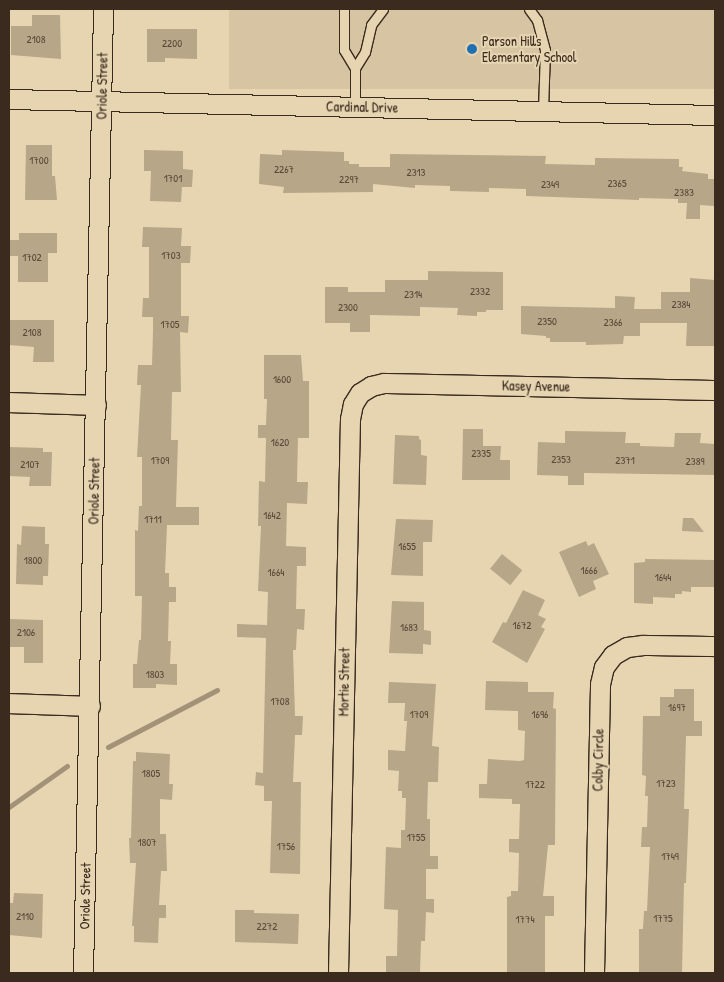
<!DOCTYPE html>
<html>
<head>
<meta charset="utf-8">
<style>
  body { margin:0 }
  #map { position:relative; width:724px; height:982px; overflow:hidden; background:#e7d5b2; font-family:"Patrick Hand",sans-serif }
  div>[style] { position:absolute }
  .built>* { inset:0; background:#d6c4a2; transform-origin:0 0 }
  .stream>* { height:5px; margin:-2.5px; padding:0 2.5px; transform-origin:2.5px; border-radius:2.5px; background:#a39278 }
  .building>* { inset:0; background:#b7a688; transform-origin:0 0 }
  .roads { filter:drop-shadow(1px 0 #3b2a1e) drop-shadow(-1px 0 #3b2a1e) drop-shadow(0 1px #3b2a1e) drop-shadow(0 -1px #3b2a1e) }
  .service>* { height:9px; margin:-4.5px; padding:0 4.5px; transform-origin:4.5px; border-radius:4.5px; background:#e7d5b2 }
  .minor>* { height:19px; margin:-9.5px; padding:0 9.5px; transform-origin:9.5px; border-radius:9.5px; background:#e7d5b2 }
  .dots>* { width:14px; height:14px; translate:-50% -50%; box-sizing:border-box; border:2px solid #e7d5b2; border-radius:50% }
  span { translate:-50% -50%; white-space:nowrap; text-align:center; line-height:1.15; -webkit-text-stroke:4px #e7d5b2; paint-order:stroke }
  .number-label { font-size:11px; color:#5a4938 }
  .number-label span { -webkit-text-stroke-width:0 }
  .poi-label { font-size:14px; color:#3b2a1e }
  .left { translate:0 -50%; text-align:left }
  .street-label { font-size:14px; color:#3b2a1e }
  .frame { position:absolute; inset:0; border:10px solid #3b2a1e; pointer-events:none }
</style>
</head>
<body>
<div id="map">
  <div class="built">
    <i style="left:229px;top:9px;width:486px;height:80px"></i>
  </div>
  <div class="stream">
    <i style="left:108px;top:747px;width:123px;rotate:-27.6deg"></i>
    <i style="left:9px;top:807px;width:71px;rotate:-35.3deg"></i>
  </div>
  <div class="building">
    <i style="clip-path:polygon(32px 15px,60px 15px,61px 59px,11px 55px,11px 26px,32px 26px)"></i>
    <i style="clip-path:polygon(147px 29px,197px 29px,197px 59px,165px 58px,165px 62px,147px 62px)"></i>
    <i style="clip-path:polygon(26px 145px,52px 145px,52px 176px,55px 176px,57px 200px,25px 200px)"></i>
    <i style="clip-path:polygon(144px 150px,183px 151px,183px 169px,193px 170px,192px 187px,182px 187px,181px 202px,150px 201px,151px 171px,144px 171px)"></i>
    <i style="clip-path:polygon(282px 150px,344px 152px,344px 161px,349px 161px,349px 164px,359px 164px,359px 167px,390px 167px,390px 154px,546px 156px,545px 164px,595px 165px,595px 158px,679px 159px,679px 167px,683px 167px,682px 171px,708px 174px,708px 179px,714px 179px,714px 206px,700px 205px,700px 219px,686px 219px,687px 203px,678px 203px,678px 199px,639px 198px,639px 200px,526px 196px,526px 189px,489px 188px,489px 192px,450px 191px,450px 186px,415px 185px,415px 188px,373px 184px,373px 192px,283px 193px,284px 187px,259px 184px,260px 154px,282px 155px)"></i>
    <i style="clip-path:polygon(143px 227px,182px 228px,181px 246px,191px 246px,190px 263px,181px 263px,181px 316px,189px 316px,188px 333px,180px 332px,181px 392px,172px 392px,171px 440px,178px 440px,176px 507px,199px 507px,199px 525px,167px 525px,165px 573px,169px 573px,169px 587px,176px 587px,176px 602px,169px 602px,168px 641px,171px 641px,170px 664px,177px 664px,177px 685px,156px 684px,156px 688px,133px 688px,133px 664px,137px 664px,139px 640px,141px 640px,142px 596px,135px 596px,135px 530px,138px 531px,139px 506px,142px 506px,142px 457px,137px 457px,141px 385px,137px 385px,138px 365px,152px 365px,153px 331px,153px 317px,142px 317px,143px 298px,149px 298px,149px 247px,142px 247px)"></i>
    <i style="clip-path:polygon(19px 233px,57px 233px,57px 253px,48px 253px,48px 282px,18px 282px,18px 256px,9px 256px,9px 240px,19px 240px)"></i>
    <i style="clip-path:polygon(428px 271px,503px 272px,503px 310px,486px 310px,486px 312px,477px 312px,477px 316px,457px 315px,458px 308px,420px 307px,420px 316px,370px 315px,370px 332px,350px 332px,350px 323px,325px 323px,325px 287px,348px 287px,348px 292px,385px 292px,385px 280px,428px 280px)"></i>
    <i style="clip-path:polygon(690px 278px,715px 280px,715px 346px,686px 346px,687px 323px,640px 323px,640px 336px,624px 336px,623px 344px,586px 345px,586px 342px,550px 342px,550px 338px,546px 338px,546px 336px,521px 334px,521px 306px,615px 308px,615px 296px,635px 297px,634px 309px,661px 309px,661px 292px,690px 292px)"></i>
    <i style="clip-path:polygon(9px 320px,54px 320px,54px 362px,33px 362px,34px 347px,9px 345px)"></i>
    <i style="clip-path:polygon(264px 355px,301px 355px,303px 381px,309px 381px,309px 438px,298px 438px,297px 482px,308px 482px,307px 504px,287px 503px,286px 546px,306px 547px,306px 566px,297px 566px,296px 609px,305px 609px,304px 630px,297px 629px,296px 650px,293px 650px,295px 716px,303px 716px,302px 735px,295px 735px,293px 782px,301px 782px,300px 874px,270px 873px,272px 801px,264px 801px,264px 786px,255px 785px,256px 772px,263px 773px,266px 638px,237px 637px,237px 624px,267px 625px,268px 592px,258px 591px,261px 526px,258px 526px,259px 481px,265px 482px,266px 438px,258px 438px,258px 425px,266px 425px,267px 399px,264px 399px)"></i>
    <i style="clip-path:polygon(463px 429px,483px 429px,483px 446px,501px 446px,500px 460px,510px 460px,510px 480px,462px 480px)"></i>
    <i style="clip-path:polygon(565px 431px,626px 432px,625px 443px,640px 443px,640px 446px,674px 447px,675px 433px,701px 433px,700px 443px,715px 444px,715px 475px,584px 473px,584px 485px,568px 485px,568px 476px,537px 475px,538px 442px,565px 443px)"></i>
    <i style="clip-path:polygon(395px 435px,419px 436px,419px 439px,421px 440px,421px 455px,427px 456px,426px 485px,393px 484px)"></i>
    <i style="clip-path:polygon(9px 447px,43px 448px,43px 452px,52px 452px,51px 486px,29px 486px,30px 477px,9px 476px)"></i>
    <i style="clip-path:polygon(683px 518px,693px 518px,704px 532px,682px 531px)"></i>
    <i style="clip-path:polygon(396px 519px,433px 520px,432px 542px,423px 542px,423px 576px,391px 575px)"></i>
    <i style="clip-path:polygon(22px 526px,45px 527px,45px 544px,49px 544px,48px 576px,43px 576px,43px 585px,16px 584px,17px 544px,21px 545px)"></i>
    <i style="clip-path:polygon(586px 541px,588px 546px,594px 543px,609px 574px,593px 581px,596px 589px,579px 597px,559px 552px)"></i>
    <i style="left:502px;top:554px;width:26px;height:19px;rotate:39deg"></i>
    <i style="clip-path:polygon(645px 559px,715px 560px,715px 587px,691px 587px,691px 592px,682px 591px,682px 594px,675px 594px,675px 598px,653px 597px,653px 604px,634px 603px,634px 563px,645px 562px)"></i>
    <i style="clip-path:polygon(523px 590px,545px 600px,538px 615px,546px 619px,541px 627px,545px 629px,527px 663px,492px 642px,503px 622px,506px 623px)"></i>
    <i style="clip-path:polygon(392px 601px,424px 602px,424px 630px,431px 631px,431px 645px,423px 644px,423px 654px,389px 653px)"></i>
    <i style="clip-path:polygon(9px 619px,43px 620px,43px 663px,24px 663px,24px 647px,9px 647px)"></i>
    <i style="clip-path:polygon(486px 681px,528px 682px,528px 692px,554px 692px,553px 708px,556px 709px,555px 845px,548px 845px,543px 896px,554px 896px,554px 916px,545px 916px,545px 973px,507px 973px,507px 897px,511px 896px,511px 891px,518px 891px,519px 853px,509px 852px,509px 839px,519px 839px,520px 804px,512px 804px,512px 799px,479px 798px,479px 784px,487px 784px,488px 759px,520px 761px,524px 760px,525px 731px,518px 730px,518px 711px,485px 710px)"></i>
    <i style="clip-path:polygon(389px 682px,436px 684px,432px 746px,439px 747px,438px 782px,428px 782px,427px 819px,430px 819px,430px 856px,438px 856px,438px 869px,426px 869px,426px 899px,434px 899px,434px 913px,426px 912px,425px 941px,421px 941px,420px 973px,386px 973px,386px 956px,397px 956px,398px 910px,384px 909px,386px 847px,401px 848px,401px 830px,405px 830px,406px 798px,402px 798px,402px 791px,398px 791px,399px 771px,388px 770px,388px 750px,405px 751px,407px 721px,404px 721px,405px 703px,388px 703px)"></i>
    <i style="clip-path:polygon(674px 689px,694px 689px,694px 721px,702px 721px,702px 736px,686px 736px,684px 809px,689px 809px,686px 883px,684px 883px,682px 973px,639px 973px,639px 929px,643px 929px,644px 911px,647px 911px,650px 847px,641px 847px,642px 827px,647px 827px,648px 796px,645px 796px,646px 776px,642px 775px,643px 716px,660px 716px,660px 697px,674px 697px)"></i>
    <i style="clip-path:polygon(136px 752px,170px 754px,169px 784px,173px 784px,172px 800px,160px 799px,160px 834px,166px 834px,167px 871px,161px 871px,159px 905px,166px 905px,166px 918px,159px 918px,158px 943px,134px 942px,134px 926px,132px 926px,136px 863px,130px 863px,129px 838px,131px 838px,133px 761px,136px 761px)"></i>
    <i style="clip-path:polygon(14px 893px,43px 894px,42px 938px,9px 935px,9px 903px,13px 903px)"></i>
    <i style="clip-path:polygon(235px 910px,254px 910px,254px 913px,299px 914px,298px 944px,235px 942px)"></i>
  </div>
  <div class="roads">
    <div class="service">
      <i style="left:344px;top:9px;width:41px;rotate:90deg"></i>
      <i style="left:344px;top:50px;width:21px;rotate:59deg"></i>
      <i style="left:529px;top:9px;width:14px;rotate:54deg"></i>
      <i style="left:537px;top:20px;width:31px;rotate:75deg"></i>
      <i style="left:545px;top:50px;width:61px;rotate:91.9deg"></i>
      <i style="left:355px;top:107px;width:39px;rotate:-90deg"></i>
      <i style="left:355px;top:68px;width:19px;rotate:-58deg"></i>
      <i style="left:365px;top:52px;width:28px;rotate:-77deg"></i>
      <i style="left:371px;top:25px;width:20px;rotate:-53deg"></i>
    </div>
    <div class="minor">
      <i style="left:9px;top:99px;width:706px;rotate:1.3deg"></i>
      <i style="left:9px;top:402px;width:87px;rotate:2deg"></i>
      <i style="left:9px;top:703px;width:81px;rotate:2.1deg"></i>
      <i style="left:83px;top:973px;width:964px;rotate:-88.81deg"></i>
      <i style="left:338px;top:973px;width:554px;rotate:-88.76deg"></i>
      <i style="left:350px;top:419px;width:15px;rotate:-79deg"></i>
      <i style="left:353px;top:404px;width:13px;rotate:-58deg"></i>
      <i style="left:360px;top:393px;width:13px;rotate:-32deg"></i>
      <i style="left:371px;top:386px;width:13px;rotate:-13deg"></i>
      <i style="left:384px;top:383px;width:331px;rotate:1.2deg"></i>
      <i style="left:594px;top:973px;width:289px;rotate:-88.8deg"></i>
      <i style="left:600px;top:684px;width:17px;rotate:-77deg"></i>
      <i style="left:604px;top:667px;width:15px;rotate:-53deg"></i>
      <i style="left:613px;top:655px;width:16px;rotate:-30deg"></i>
      <i style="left:627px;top:647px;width:16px;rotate:-7deg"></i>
      <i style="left:643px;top:645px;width:72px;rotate:0.8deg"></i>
    </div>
  </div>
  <div class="dots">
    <i style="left:472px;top:49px;background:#1f6fb2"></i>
  </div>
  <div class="number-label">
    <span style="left:36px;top:39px">2108</span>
    <span style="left:172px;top:43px">2200</span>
    <span style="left:39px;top:160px">1700</span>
    <span style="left:284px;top:169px">2267</span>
    <span style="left:416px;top:172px">2313</span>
    <span style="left:173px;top:178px">1701</span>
    <span style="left:349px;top:179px">2297</span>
    <span style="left:617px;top:183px">2365</span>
    <span style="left:550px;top:184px">2349</span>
    <span style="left:684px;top:192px">2383</span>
    <span style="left:171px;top:255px">1703</span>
    <span style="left:32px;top:257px">1702</span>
    <span style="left:480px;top:291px">2332</span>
    <span style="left:413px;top:294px">2314</span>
    <span style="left:681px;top:304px">2384</span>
    <span style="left:348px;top:307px">2300</span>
    <span style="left:547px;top:321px">2350</span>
    <span style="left:613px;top:322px">2366</span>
    <span style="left:170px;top:324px">1705</span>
    <span style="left:32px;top:332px">2108</span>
    <span style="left:282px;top:379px">1600</span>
    <span style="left:280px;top:442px">1620</span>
    <span style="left:481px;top:453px">2335</span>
    <span style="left:561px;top:459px">2353</span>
    <span style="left:160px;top:460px">1709</span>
    <span style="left:625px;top:460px">2371</span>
    <span style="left:695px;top:461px">2389</span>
    <span style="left:30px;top:464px">2107</span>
    <span style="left:272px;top:515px">1642</span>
    <span style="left:153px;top:519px">1711</span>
    <span style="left:407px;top:546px">1655</span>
    <span style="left:33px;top:560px">1800</span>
    <span style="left:589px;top:570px">1666</span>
    <span style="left:276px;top:572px">1664</span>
    <span style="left:663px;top:577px">1644</span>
    <span style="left:522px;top:625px">1672</span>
    <span style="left:409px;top:627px">1683</span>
    <span style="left:26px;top:632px">2106</span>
    <span style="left:155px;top:674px">1803</span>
    <span style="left:280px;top:701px">1708</span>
    <span style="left:677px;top:707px">1697</span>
    <span style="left:419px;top:714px">1709</span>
    <span style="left:540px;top:714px">1696</span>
    <span style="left:151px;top:773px">1805</span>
    <span style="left:666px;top:783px">1723</span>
    <span style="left:535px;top:784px">1722</span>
    <span style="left:416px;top:837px">1755</span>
    <span style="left:147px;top:842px">1807</span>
    <span style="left:286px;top:846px">1756</span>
    <span style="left:670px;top:856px">1749</span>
    <span style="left:25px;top:916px">2110</span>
    <span style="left:663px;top:918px">1775</span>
    <span style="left:525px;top:919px">1774</span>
    <span style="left:267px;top:926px">2272</span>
  </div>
  <div class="poi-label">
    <span class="left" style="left:482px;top:49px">Parson Hills<br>Elementary School</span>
  </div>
  <div class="street-label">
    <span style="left:102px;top:86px;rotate:-89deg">Oriole Street</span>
    <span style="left:362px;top:107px;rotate:1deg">Cardinal Drive</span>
    <span style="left:536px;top:386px;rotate:1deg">Kasey Avenue</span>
    <span style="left:94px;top:491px;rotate:-89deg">Oriole Street</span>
    <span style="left:344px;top:682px;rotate:-89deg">Mortie Street</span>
    <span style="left:598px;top:760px;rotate:-89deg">Colby Circle</span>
    <span style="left:85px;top:896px;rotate:-89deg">Oriole Street</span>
  </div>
  <div class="frame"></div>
</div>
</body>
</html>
